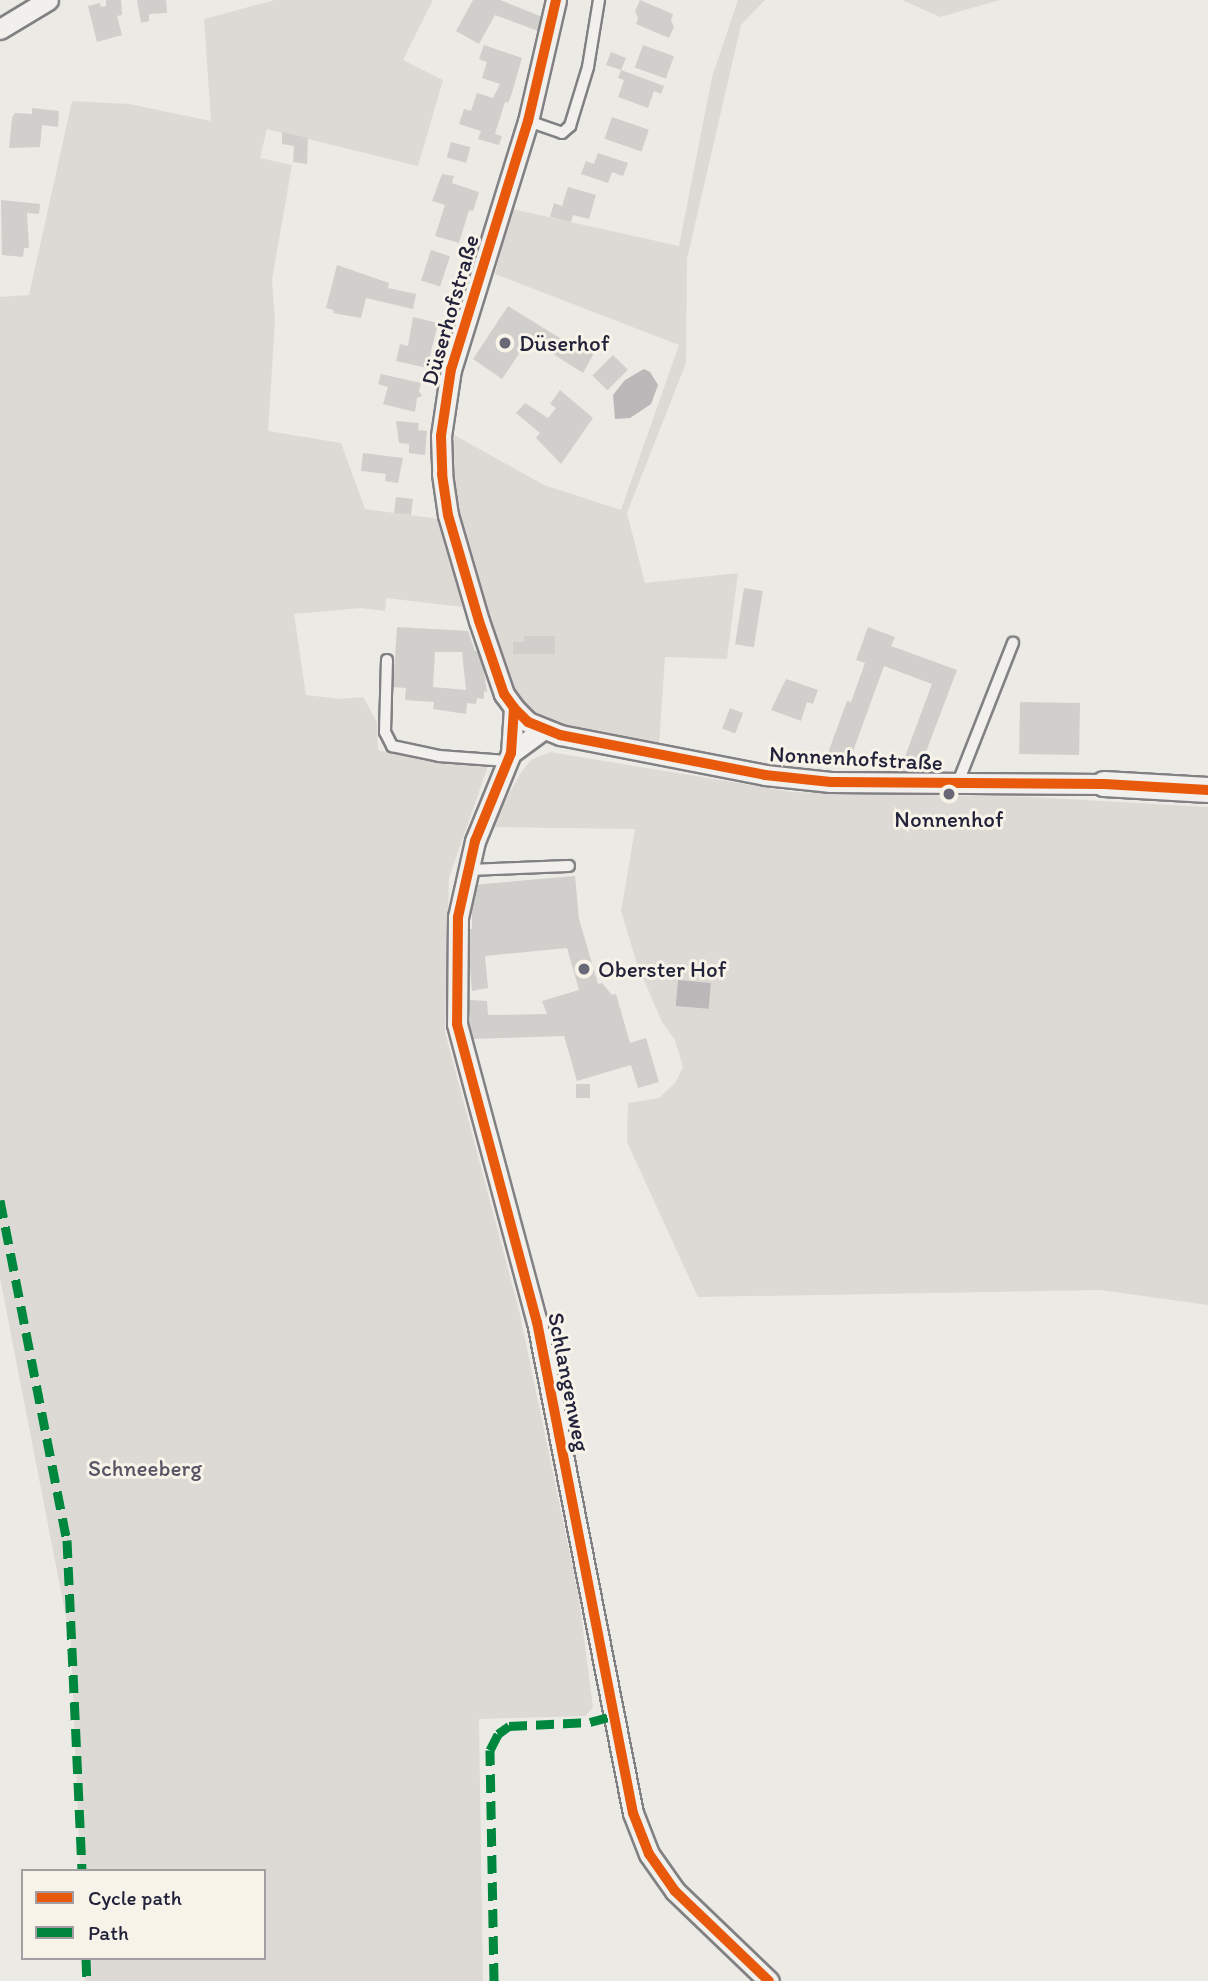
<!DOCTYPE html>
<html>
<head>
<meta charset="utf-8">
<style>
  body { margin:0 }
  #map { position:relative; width:1208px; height:1981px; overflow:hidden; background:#ebeae4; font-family:Itim,sans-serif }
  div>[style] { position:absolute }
  .green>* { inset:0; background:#dddad5 }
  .water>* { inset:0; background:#bbb8b9; transform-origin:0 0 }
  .building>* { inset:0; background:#d0cfcc; transform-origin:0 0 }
  .roads { filter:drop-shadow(2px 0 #818083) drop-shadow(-2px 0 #818083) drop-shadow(0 2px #818083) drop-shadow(0 -2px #818083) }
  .service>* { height:10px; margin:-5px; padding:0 5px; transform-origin:5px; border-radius:5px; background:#f1f0ec }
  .minor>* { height:19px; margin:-9.5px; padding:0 9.5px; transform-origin:9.5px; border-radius:9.5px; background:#f1f0ec }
  .tertiary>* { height:24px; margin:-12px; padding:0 12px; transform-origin:12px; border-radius:12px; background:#f1f0ec }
  .quiet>* { height:9px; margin-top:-4.5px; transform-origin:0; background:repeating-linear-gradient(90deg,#00873e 0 18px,transparent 0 27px) }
  .cycleway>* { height:10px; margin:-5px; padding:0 5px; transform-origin:5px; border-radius:5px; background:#e8590c }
  .dots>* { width:19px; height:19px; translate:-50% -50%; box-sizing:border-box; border:4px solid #f7f3e8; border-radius:50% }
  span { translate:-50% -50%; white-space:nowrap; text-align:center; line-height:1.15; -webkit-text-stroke:6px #f7f3e8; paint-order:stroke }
  .street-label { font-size:23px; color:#22223b }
  .poi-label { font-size:23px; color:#22223b }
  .left { translate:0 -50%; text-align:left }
  .park-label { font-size:23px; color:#575566 }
  .legend { position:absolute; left:21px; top:1869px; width:245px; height:91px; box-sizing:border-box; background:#f7f3e8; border:2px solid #a29fa3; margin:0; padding:9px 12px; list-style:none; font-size:21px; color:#22223b }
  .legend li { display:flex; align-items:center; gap:14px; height:35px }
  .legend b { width:35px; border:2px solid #a29fa3 }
</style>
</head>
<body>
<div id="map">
  <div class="green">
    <i style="clip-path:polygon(275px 0,433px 0,403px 60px,443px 80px,418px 166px,267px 129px,260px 158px,292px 165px,272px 280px,275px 322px,268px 431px,341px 443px,365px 509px,439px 519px,463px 607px,386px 598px,385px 611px,361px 608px,294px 614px,306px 695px,341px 699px,363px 697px,377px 722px,378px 750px,422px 760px,488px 766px,449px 878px,445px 1032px,519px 1310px,579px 1598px,593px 1708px,585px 1716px,479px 1719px,483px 1981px,85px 1981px,84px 1958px,264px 1958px,264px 1871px,80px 1871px,71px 1643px,0 1278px,0 297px,29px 295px,72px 101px,129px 104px,211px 121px,204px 19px)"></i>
    <i style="clip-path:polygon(738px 0,765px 0,741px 25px,687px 259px,686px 363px,627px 513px,645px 583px,738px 573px,727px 659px,665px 657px,659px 746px,560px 726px,539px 717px,522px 703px,504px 674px,462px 532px,451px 487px,451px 455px,454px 435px,544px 485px,621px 510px,679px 345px,495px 274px,512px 209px,679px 246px,712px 77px)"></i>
    <i style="clip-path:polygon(902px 0,1000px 0,940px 17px)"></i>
    <i style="clip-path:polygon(550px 752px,792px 792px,1032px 797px,1208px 807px,1208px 1305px,1100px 1290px,698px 1297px,627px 1142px,628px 1103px,659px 1098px,675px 1083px,683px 1067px,675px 1040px,662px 1022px,637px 964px,621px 911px,635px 829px,491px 827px,520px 774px,531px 760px)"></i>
  </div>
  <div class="water">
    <i style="clip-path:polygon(644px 369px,650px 372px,658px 385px,651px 404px,630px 418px,615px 419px,613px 395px,625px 380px)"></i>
    <i style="left:678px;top:980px;width:33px;height:26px;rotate:5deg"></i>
  </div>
  <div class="building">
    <i style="clip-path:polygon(106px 0,121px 0,122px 15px,117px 16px,122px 35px,97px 42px,88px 6px,100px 3px,101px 7px,106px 6px)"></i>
    <i style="clip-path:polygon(137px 0,166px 0,167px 13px,149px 14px,149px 21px,141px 23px)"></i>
    <i style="clip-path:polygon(473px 0,500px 0,545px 18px,538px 31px,495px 15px,479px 44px,456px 31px)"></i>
    <i style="clip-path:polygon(640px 0,673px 14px,671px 20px,674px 27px,669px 38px,636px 24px,638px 18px,635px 11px)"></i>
    <i style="clip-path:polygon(484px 45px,522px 58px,511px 96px,508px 103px,505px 102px,495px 134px,502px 136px,499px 145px,478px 139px,481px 131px,459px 124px,464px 109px,471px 111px,477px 93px,493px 98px,500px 84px,482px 78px,487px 62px,479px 59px)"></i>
    <i style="left:643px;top:45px;width:33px;height:24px;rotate:20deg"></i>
    <i style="clip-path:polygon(611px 52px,626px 58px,621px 70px,664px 86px,661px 94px,654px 91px,648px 108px,618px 97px,624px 80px,618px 78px,621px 70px,606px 65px)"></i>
    <i style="clip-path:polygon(32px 108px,59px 111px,58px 127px,42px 125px,40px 147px,9px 148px,12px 118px,15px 113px,32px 114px)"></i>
    <i style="left:612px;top:117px;width:39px;height:23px;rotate:19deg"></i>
    <i style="clip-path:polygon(282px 132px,308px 138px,307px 164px,293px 162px,294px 146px,282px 144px)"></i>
    <i style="left:451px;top:142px;width:20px;height:16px;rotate:15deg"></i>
    <i style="clip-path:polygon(598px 153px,628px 163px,623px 176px,612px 172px,608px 183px,581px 174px,586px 161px,594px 164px)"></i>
    <i style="clip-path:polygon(442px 174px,454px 176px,452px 183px,479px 192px,473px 211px,469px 210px,459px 243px,435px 236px,445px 205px,432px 201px)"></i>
    <i style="clip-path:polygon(568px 187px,596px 195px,589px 219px,573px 215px,571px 222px,550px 217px,554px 203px,562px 206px)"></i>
    <i style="clip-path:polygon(1px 200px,40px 204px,39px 214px,27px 213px,29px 248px,24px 248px,23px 257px,2px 255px)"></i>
    <i style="left:431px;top:250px;width:20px;height:32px;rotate:18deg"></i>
    <i style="clip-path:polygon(337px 265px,389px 283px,388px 288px,416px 294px,413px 309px,366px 298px,361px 318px,333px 313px,334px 310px,326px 308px)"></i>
    <i style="clip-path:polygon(508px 306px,571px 345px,575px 340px,594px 353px,583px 373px,529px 339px,502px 379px,473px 359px)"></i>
    <i style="clip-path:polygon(413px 317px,438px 323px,427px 368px,396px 361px,400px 344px,408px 346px)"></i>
    <i style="left:613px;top:355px;width:21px;height:29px;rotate:45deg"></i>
    <i style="clip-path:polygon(381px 374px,421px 383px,419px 391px,422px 396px,417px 398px,415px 412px,383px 404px,388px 387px,378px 384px)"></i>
    <i style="clip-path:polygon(560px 390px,593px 418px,561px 464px,536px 438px,540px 433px,516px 413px,525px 403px,548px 418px,556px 408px,550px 404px)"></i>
    <i style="clip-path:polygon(396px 421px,419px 423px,418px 430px,427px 431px,425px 455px,409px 453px,409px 444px,399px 443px)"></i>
    <i style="clip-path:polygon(363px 453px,403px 458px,398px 483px,385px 481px,386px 474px,361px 471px)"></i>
    <i style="left:396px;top:497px;width:17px;height:16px;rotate:7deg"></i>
    <i style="left:744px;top:588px;width:19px;height:57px;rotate:9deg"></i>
    <i style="clip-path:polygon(evenodd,397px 627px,468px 631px,475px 651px,481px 651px,487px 692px,484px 691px,484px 699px,477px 698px,476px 704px,467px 703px,466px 714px,433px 709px,434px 702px,405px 700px,406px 688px,393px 687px,397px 627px,435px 652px,462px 652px,466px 690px,433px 687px,435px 652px)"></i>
    <i style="clip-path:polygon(868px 627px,895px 637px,891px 646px,957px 670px,924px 757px,939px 763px,936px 772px,900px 770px,932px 684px,884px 666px,848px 765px,824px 764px,847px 701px,851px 702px,865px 663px,856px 660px)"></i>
    <i style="clip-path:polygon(524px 636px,555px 636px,555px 654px,513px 654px,513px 642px,524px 642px)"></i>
    <i style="clip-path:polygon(786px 679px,818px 690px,813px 704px,807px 702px,801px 721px,771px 710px)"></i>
    <i style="left:1020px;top:702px;width:60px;height:52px;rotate:1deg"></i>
    <i style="left:730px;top:708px;width:14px;height:22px;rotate:21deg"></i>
    <i style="clip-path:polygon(575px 876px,579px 919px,598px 984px,602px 983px,612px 995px,616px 994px,630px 1043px,646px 1038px,659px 1082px,638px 1088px,631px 1065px,577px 1081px,564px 1036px,470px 1039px,470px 1015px,467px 1015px,467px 1003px,470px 1000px,487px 1001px,488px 1015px,547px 1014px,542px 1001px,579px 990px,567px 948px,485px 956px,488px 988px,472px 991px,467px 929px,472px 929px,472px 885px)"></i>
    <i style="left:576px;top:1084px;width:14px;height:14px"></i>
  </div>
  <div class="roads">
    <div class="service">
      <i style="left:528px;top:121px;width:36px;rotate:19deg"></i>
      <i style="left:562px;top:133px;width:11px;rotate:-41deg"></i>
      <i style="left:570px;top:126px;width:62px;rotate:-73deg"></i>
      <i style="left:588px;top:67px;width:68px;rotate:-80.7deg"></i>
      <i style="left:387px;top:660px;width:72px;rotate:91.6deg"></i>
      <i style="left:385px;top:732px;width:16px;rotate:63deg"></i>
      <i style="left:392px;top:746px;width:48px;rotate:12deg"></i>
      <i style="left:439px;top:756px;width:68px;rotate:4.2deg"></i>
      <i style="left:957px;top:785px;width:153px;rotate:-68.5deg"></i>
      <i style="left:468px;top:870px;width:101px;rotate:-2.3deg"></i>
    </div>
    <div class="minor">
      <i style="left:556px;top:0;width:124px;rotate:103deg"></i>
      <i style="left:528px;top:121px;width:260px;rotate:107.2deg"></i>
      <i style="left:451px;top:369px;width:68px;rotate:98.5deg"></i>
      <i style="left:441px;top:436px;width:38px;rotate:88deg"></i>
      <i style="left:442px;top:474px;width:41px;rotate:81.7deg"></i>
      <i style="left:448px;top:515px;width:110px;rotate:73.7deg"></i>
      <i style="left:479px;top:621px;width:77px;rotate:71.1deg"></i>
      <i style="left:504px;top:694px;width:17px;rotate:54deg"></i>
      <i style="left:514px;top:708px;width:20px;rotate:45deg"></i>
      <i style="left:528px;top:722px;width:35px;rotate:22deg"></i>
      <i style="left:560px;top:735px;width:209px;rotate:11deg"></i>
      <i style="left:765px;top:775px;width:66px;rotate:6.1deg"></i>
      <i style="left:831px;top:782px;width:273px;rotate:0.4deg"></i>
      <i style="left:0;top:29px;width:56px;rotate:-31.1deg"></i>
      <i style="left:514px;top:708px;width:45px;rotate:93.8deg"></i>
      <i style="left:511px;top:753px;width:95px;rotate:112.2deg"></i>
      <i style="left:475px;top:841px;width:78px;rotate:102.6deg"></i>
      <i style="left:458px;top:917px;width:107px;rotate:90.5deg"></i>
      <i style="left:457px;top:1024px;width:309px;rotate:75deg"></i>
      <i style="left:537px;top:1322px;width:500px;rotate:78.94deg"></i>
      <i style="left:633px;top:1813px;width:44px;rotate:68.7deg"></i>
      <i style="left:649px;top:1854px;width:45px;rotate:54.9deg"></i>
      <i style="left:675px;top:1891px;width:130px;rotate:43.8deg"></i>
      <i style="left:511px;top:753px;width:41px;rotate:-36deg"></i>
    </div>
    <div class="tertiary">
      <i style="left:1104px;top:784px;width:104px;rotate:3.3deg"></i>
    </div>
  </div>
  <div class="quiet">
    <i style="left:0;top:1200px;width:347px;rotate:78.9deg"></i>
    <i style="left:67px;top:1540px;width:331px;rotate:87.4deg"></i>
    <i style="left:86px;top:1958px;width:23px;rotate:88deg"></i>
    <i style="left:494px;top:1981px;width:231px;rotate:-91deg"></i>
    <i style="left:490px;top:1750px;width:18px;rotate:-63deg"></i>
    <i style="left:498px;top:1734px;width:14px;rotate:-36deg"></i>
    <i style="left:509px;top:1726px;width:81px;rotate:-2.8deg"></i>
    <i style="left:590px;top:1722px;width:23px;rotate:-15deg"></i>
  </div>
  <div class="cycleway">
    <i style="left:556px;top:0;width:124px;rotate:103deg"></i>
    <i style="left:528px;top:121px;width:260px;rotate:107.2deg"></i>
    <i style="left:451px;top:369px;width:68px;rotate:98.5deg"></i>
    <i style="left:441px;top:436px;width:38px;rotate:88deg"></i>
    <i style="left:442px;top:474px;width:41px;rotate:81.7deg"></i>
    <i style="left:448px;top:515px;width:110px;rotate:73.7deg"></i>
    <i style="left:479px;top:621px;width:77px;rotate:71.1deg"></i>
    <i style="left:504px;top:694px;width:17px;rotate:54deg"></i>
    <i style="left:514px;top:708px;width:20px;rotate:45deg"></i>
    <i style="left:528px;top:722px;width:35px;rotate:22deg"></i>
    <i style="left:560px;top:735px;width:209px;rotate:11deg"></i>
    <i style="left:765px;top:775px;width:66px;rotate:6.1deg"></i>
    <i style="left:831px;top:782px;width:273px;rotate:0.4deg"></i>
    <i style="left:1104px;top:784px;width:104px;rotate:3.3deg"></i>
    <i style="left:514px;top:708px;width:45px;rotate:93.8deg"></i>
    <i style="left:511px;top:753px;width:95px;rotate:112.2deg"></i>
    <i style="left:475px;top:841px;width:78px;rotate:102.6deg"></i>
    <i style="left:458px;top:917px;width:107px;rotate:90.5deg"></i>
    <i style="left:457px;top:1024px;width:309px;rotate:75deg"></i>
    <i style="left:537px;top:1322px;width:500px;rotate:78.94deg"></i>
    <i style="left:633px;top:1813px;width:44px;rotate:68.7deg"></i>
    <i style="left:649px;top:1854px;width:45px;rotate:54.9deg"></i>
    <i style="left:675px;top:1891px;width:130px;rotate:43.8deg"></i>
  </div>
  <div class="dots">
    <i style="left:505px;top:343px;background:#686876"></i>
    <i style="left:949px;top:794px;background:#686876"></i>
    <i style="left:584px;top:969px;background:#686876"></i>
  </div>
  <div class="street-label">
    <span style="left:450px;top:310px;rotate:-74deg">Düserhofstraße</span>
    <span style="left:856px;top:758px;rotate:3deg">Nonnenhofstraße</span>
    <span style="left:569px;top:1382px;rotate:79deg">Schlangenweg</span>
  </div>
  <div class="poi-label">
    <span class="left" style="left:519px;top:343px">Düserhof</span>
    <span style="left:949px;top:819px">Nonnenhof</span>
    <span class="left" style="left:598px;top:969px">Oberster Hof</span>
  </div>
  <div class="park-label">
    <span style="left:145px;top:1468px">Schneeberg</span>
  </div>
  <ul class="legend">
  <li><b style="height:9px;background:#e8590c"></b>Cycle path</li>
  <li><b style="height:9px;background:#00873e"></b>Path</li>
  </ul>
</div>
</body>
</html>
